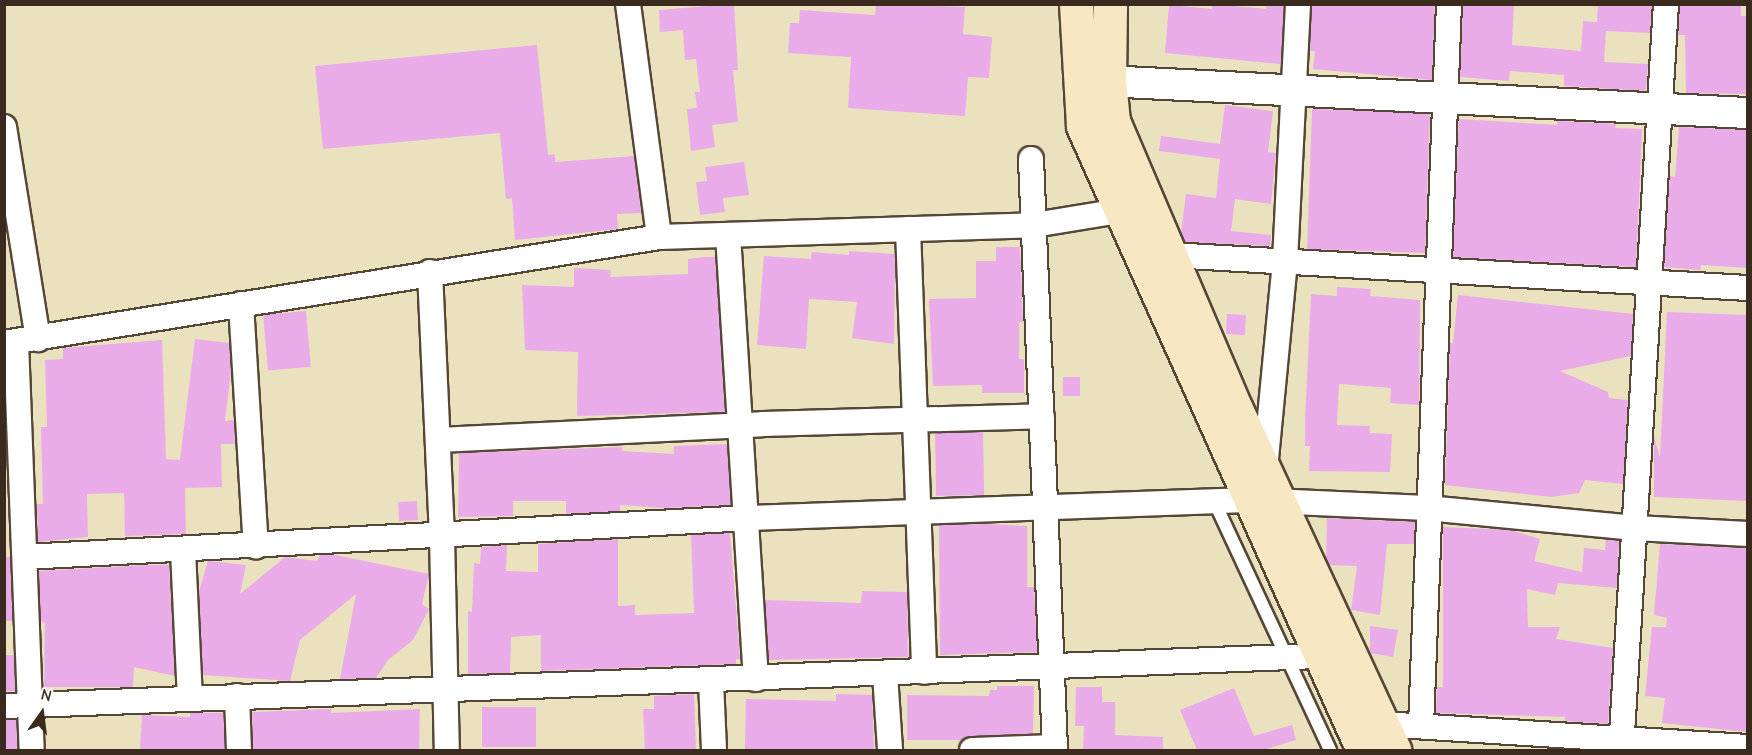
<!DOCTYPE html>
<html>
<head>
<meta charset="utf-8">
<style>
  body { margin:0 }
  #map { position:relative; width:1752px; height:755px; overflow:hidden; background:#eae2bf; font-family:"Comic Neue",sans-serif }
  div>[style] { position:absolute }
  .building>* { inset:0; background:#e9ace8; transform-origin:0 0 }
  .roads { filter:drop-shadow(2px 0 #554636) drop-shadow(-2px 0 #554636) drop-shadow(0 2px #554636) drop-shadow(0 -2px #554636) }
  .service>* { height:12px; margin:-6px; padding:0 6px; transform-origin:6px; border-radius:6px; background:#fff }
  .minor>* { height:24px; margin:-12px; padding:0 12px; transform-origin:12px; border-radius:12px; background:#fff }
  .tertiary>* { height:30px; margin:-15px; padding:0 15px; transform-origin:15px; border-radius:15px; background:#fff }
  .secondary>* { height:33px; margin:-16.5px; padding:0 16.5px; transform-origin:16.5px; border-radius:16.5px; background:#f7e8c3 }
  span { translate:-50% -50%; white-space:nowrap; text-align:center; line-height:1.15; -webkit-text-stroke:4.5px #fdfcf7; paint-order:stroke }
  .frame { position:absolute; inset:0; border:6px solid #3b2a1e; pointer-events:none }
  .north { position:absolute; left:12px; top:683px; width:60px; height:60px; -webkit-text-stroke:4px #fdfcf7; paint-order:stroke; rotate:14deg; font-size:16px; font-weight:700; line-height:24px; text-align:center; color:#3b2a1e }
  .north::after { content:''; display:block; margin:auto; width:21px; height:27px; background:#3b2a1e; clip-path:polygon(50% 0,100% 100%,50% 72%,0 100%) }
</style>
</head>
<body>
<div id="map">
  <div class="building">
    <i style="clip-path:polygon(734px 4px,738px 70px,733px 70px,738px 122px,712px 125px,715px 147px,691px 151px,687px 109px,697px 108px,695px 92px,700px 92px,696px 59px,685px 60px,683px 30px,660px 32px,659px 10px)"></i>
    <i style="clip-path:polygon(876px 4px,965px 7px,963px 34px,992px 37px,989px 78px,968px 77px,965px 116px,848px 108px,851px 57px,788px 53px,790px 23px,799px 23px,800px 10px,875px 15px)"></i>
    <i style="clip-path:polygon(1212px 4px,1266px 9px,1267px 4px,1284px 4px,1281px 64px,1165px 53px,1169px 5px,1212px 9px)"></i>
    <i style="clip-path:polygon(1312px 4px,1435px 4px,1432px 80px,1313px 69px,1315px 51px,1310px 51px)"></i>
    <i style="clip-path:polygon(1463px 4px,1514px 4px,1512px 45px,1581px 51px,1583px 21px,1597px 22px,1598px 4px,1652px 4px,1650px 33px,1606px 31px,1604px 62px,1648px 64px,1646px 91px,1564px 86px,1564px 75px,1510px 71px,1509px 81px,1460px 77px)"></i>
    <i style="clip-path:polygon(1680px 4px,1741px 4px,1741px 16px,1748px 16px,1748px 94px,1686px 93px,1685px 35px,1678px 35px)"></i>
    <i style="clip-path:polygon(537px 45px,548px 155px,555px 154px,555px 162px,634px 156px,641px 213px,617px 214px,618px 229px,515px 240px,512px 198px,506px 199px,500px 133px,323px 149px,315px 66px)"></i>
    <i style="clip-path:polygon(1225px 105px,1273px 111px,1268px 152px,1276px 153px,1271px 204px,1235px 199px,1231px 231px,1271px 235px,1270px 246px,1185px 242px,1181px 233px,1186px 194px,1216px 198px,1220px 159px,1159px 151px,1161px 136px,1220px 144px)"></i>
    <i style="left:1312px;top:109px;width:118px;height:140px;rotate:2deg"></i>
    <i style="clip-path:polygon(1459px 119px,1557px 125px,1557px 121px,1616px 124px,1615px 128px,1642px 129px,1636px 267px,1453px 257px)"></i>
    <i style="clip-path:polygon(1679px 127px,1748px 130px,1748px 268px,1701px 265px,1700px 270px,1664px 267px,1670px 176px,1675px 177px)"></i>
    <i style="clip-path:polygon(744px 162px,749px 195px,723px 198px,725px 212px,700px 215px,696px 182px,707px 181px,705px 167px)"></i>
    <i style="clip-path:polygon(996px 247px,1020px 247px,1023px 322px,1019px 322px,1019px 359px,1024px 359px,1024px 393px,982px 393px,982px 385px,933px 386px,929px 299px,976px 298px,976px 261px,996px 261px)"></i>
    <i style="clip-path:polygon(849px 251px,895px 254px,894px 344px,852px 338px,857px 302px,809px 299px,806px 349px,757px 345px,764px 256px,811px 259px,812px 252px,849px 255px)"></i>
    <i style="clip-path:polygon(705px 257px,715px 257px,725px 412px,577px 416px,578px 352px,525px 350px,522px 285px,574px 287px,574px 268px,611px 270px,610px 277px,688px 274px,688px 259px)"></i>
    <i style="clip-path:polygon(1337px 287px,1371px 289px,1370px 296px,1420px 300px,1419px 405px,1390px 403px,1391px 388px,1339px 384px,1337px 425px,1370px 426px,1370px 433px,1392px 434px,1390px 472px,1309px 471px,1310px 446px,1305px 446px,1305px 420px,1311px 294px,1337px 296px)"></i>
    <i style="clip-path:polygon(1458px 295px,1633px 314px,1631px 356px,1560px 371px,1608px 392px,1609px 398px,1628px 400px,1623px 484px,1585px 480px,1579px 493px,1551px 497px,1445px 485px,1450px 343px,1453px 343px)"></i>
    <i style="left:306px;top:311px;width:56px;height:43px;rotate:85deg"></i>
    <i style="clip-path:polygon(1667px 312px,1748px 315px,1748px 501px,1654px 497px,1654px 437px,1660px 457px)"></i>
    <i style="left:1227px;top:314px;width:19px;height:20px;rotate:3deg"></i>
    <i style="clip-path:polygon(195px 339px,229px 343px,231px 371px,225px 421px,234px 420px,235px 444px,221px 444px,222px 487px,185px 488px,186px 534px,125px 536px,124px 493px,87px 494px,88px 537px,38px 542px,37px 504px,43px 504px,41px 427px,47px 427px,45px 360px,63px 359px,63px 348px,162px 340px,166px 459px,180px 460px)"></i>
    <i style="left:1063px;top:377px;width:17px;height:19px"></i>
    <i style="left:983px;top:432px;width:63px;height:48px;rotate:89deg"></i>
    <i style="clip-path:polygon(727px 444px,731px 505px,664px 508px,620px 505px,620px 511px,566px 514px,566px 501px,513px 501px,513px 516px,458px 517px,459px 453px,622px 447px,622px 451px,674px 454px,674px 446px)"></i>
    <i style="left:417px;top:501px;width:19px;height:19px;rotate:87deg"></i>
    <i style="clip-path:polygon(1327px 518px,1415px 522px,1414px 544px,1387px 544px,1380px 615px,1351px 610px,1357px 566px,1329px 565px,1326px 558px)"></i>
    <i style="clip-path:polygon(985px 524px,1027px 526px,1027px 587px,1034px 587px,1037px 652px,940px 655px,939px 525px)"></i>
    <i style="clip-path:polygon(1443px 527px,1511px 530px,1540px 539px,1534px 561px,1582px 572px,1584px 548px,1605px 550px,1606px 539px,1619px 541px,1617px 588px,1558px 583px,1555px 595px,1527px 589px,1528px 627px,1560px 627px,1556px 639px,1613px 648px,1608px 724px,1565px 721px,1565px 717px,1436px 713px,1437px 687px,1443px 687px)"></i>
    <i style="clip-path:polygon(730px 533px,740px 659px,736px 659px,736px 664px,541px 671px,541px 635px,511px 637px,510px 673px,468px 674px,468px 611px,472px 612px,474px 563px,480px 564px,481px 547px,507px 545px,506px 571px,538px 572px,538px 544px,618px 539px,618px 606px,635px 605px,635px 615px,694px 613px,691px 535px)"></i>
    <i style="clip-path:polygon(1660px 544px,1748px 548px,1748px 732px,1662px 723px,1665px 698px,1645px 696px,1652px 627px,1666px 627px,1667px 618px,1654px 615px)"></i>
    <i style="clip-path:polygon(320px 555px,335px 555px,429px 574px,422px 604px,429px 609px,413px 640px,388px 660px,376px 678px,340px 679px,356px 594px,300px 640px,290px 681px,203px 675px,199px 591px,208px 561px,246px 565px,240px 594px,285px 557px,317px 561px)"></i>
    <i style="clip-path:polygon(4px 557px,10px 557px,13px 621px,4px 621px)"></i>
    <i style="clip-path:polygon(148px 565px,169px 565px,175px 676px,134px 667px,133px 687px,44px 687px,45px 623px,41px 621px,39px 571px)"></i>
    <i style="clip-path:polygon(862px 591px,907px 592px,908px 657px,769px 660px,765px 600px,861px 603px)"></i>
    <i style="clip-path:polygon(1370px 626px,1398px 630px,1393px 657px,1370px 653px)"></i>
    <i style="left:14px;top:655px;width:36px;height:10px;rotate:88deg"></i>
    <i style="clip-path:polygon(997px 686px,1034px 686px,1033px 734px,971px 736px,962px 740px,907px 740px,907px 695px,989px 696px,990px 690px,997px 690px)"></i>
    <i style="clip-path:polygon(1076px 687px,1102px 687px,1102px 702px,1115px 702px,1115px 735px,1163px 737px,1163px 750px,1083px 750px,1084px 726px,1075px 726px)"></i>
    <i style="clip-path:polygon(1234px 688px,1254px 736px,1292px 725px,1296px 740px,1263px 750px,1197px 750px,1180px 710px)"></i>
    <i style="clip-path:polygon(694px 694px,696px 750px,645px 750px,643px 709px,654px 709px,654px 696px)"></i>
    <i style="clip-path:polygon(836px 694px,872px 695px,874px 750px,745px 749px,746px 699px,836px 701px)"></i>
    <i style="left:536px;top:707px;width:40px;height:54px;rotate:90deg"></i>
    <i style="clip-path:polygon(331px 709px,331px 713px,420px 709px,419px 750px,253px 750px,252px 712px)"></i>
    <i style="clip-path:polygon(190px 713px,223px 713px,225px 749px,140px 750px,142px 715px,190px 717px)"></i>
    <i style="left:4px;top:720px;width:13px;height:30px"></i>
  </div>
  <div class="roads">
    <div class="service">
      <i style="left:1214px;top:501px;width:275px;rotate:65deg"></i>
    </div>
    <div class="minor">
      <i style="left:628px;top:4px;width:235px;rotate:82.4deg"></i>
      <i style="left:4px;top:127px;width:215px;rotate:80.9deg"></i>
      <i style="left:1031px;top:159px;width:591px;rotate:87.67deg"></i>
      <i style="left:908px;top:229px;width:443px;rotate:87.9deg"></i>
      <i style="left:728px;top:235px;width:445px;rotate:86.4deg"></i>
      <i style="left:1170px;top:255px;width:579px;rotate:3.27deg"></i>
      <i style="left:430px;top:272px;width:265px;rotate:87.4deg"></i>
      <i style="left:442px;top:537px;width:213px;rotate:88.7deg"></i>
      <i style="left:241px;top:304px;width:243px;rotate:86.5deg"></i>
      <i style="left:16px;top:342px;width:408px;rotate:87.8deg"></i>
      <i style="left:4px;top:343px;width:664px;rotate:-9.19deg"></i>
      <i style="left:659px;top:237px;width:375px;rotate:-1.8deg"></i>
      <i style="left:1034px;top:225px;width:105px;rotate:-9.3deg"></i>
      <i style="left:439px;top:440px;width:324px;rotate:-2.8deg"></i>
      <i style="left:763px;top:424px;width:279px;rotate:-1.6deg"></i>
      <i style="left:1265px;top:469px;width:209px;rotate:-84.5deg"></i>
      <i style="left:1285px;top:261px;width:257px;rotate:-87.1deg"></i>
      <i style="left:183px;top:551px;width:147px;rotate:87.3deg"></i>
      <i style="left:25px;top:557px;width:725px;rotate:-3.08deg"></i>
      <i style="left:749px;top:518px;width:500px;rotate:-2.06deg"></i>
      <i style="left:1249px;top:500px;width:178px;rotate:2.6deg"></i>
      <i style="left:1427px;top:508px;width:209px;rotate:5.5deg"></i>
      <i style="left:1635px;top:528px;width:113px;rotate:3deg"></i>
      <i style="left:885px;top:674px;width:76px;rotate:86.2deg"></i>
      <i style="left:711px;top:681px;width:69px;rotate:87.5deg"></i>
      <i style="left:237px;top:696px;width:54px;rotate:87.9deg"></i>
      <i style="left:4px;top:706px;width:1317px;rotate:-2.18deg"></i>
      <i style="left:1382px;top:724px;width:367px;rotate:3.6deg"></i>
      <i style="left:1421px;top:726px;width:723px;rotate:-87.78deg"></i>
      <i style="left:972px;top:750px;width:83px;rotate:-2.1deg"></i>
      <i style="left:1621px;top:750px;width:747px;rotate:-86.55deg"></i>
    </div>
    <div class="tertiary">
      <i style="left:1084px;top:80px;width:665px;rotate:2.85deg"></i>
    </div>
    <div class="secondary">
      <i style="left:1076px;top:4px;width:122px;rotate:86.7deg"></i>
      <i style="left:1083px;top:126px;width:684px;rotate:65.83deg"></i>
      <i style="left:1110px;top:4px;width:77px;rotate:90.7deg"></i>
      <i style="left:1109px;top:81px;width:40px;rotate:84.3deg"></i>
      <i style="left:1113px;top:121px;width:313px;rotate:66.9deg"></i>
      <i style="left:1236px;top:409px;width:376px;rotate:65.1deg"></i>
    </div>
  </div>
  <div class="frame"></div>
  <div class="north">N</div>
</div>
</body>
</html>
